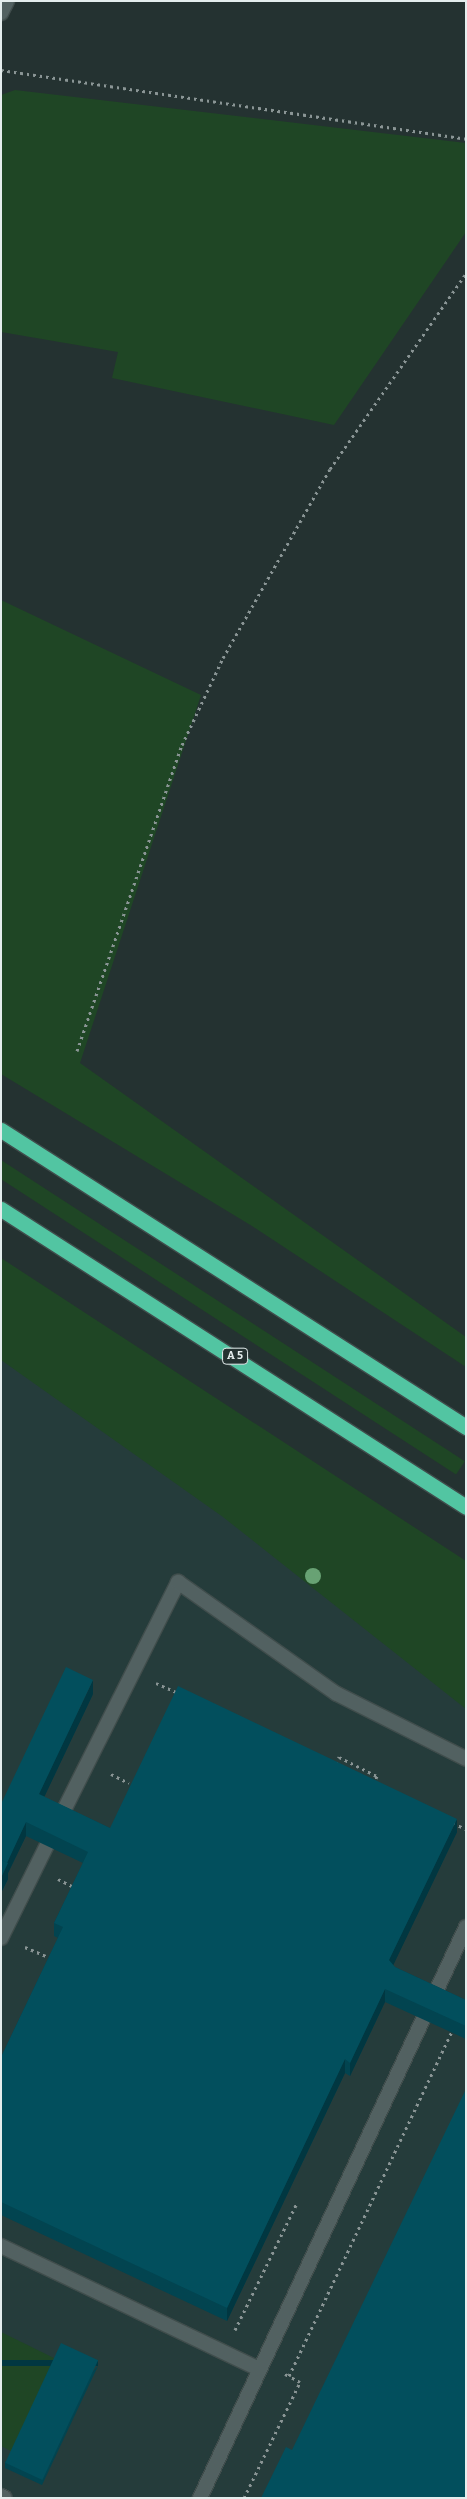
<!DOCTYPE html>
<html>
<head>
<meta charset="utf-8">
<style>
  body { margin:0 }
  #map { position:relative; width:467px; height:2499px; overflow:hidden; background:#243231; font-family:Bitter,serif }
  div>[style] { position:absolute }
  .built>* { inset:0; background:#253c3b }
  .green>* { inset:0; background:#1f4625; transform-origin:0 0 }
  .path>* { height:3px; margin-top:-1.5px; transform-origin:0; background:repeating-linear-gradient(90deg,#8a9595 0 2.5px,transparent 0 6.5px) }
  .roads { filter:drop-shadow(1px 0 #404d4c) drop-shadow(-1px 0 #404d4c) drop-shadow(0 1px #404d4c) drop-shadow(0 -1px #404d4c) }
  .service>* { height:14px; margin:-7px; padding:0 7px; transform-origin:7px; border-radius:7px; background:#526161 }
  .minor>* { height:14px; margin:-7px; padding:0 7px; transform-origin:7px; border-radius:7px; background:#526161 }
  .motorway>* { height:15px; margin:-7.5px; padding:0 7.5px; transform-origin:7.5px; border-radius:7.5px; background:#52c5a2 }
  .trees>* { width:16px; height:16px; margin:-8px; border-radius:50%; background:#68a274 }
  .wall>* { inset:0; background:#024450 }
  .shaded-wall>* { inset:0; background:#013741; transform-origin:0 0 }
  .building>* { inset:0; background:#024f5d; transform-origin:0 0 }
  span { translate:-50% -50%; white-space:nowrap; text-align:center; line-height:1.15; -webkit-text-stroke:4.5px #243231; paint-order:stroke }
  .shield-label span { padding:1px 4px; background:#243231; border:1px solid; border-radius:4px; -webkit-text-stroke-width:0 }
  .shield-label { font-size:11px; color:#e4eded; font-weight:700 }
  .frame { position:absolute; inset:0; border:2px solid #e4eded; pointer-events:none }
</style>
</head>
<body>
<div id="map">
  <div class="built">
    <i style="clip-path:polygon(1px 1324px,466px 1619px,466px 2498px,1px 2498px)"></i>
  </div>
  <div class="green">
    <i style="clip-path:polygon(15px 90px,466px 143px,466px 232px,334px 425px,112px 378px,118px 352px,1px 332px,1px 95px)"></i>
    <i style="clip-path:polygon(1px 600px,201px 695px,80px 1063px,466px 1337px,466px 1367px,252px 1226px,1px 1074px)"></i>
    <i style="left:1px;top:1160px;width:553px;height:16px;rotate:33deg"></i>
    <i style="clip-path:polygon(1px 1258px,466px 1561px,466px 1709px,223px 1517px,1px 1360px)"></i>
    <i style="clip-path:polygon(1px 2332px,56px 2359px,13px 2452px,1px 2446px)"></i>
  </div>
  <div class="path">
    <i style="left:1px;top:70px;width:470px;rotate:8.4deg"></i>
    <i style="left:77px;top:1051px;width:324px;rotate:-71.1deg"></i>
    <i style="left:182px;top:745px;width:96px;rotate:-64.8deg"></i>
    <i style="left:223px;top:658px;width:217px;rotate:-60.5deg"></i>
    <i style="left:330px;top:469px;width:239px;rotate:-55.2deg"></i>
    <i style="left:156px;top:1683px;width:24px;rotate:24deg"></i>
    <i style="left:336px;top:1764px;width:8px;rotate:-67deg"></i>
    <i style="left:339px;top:1757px;width:42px;rotate:26.6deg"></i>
    <i style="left:377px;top:1776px;width:7px;rotate:117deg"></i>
    <i style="left:111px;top:1774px;width:20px;rotate:27deg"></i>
    <i style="left:453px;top:1823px;width:14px;rotate:25deg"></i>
    <i style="left:58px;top:1879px;width:18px;rotate:27deg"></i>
    <i style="left:25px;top:1947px;width:25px;rotate:23deg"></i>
    <i style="left:235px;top:2330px;width:141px;rotate:-64deg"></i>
    <i style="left:285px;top:2374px;width:4px;rotate:27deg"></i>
    <i style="left:289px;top:2376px;width:384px;rotate:-64.7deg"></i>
    <i style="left:244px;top:2498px;width:129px;rotate:-64.2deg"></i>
    <i style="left:300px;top:2382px;width:13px;rotate:-151deg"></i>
  </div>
  <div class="roads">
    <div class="service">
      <i style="left:60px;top:1818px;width:264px;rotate:-63.4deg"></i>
      <i style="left:178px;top:1582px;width:194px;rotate:35.2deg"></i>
      <i style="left:337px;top:1694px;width:144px;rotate:26.7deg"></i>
      <i style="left:1px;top:1938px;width:104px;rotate:-63.7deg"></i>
      <i style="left:1px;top:2246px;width:286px;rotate:25.5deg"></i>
      <i style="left:1px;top:2496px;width:4px;rotate:27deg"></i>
      <i style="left:200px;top:2498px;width:630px;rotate:-65.02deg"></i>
    </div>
    <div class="minor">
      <i style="left:1px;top:13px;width:13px;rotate:-63deg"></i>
    </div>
    <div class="motorway">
      <i style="left:1px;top:1130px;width:552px;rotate:32.57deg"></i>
      <i style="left:1px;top:1209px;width:552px;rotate:32.65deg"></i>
    </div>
  </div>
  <div class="trees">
    <i style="left:313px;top:1576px"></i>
  </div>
  <div class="wall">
    <i style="clip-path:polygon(93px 1694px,44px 1797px,110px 1828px,457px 1832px,393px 1965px,395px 1967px,466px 2000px,466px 2039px,385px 2002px,350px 2076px,345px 2073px,227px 2321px,1px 2215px,1px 2057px,58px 1938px,54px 1936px,54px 1923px,83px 1863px,26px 1836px,8px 1873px,8px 1879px,1px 1893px,1px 1804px)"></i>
    <i style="clip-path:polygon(98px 2366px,42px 2485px,5px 2468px,5px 2462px)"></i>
  </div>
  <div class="shaded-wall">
    <i style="clip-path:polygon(93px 1680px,93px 1694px,39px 1808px,39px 1794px)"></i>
    <i style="clip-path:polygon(457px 1819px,457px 1832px,389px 1974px,389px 1960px)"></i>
    <i style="clip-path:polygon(26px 1822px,26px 1836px,8px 1873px,8px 1879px,1px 1893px,1px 1878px,6px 1864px)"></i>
    <i style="clip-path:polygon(385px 1989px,385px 2002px,350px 2076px,350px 2063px)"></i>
    <i style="clip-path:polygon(345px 2059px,345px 2073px,227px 2321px,227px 2308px)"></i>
    <i style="left:98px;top:2360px;width:6px;height:132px;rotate:90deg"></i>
  </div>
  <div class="building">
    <i style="clip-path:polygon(66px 1667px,93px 1680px,39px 1794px,110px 1828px,178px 1686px,457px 1819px,389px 1960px,395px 1967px,466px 2000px,466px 2026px,385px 1989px,350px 2063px,345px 2059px,227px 2308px,1px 2202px,1px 2057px,63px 1927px,54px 1923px,88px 1852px,26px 1822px,7px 1863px,1px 1860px,1px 1804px)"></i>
    <i style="clip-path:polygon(1px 1860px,8px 1863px,1px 1878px)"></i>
    <i style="clip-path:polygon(466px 2089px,466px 2498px,261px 2498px,286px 2447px,292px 2450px)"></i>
    <i style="left:61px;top:2343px;width:41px;height:132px;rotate:25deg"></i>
  </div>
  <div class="shield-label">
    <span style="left:235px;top:1356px">A 5</span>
  </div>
  <div class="frame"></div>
</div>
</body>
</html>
